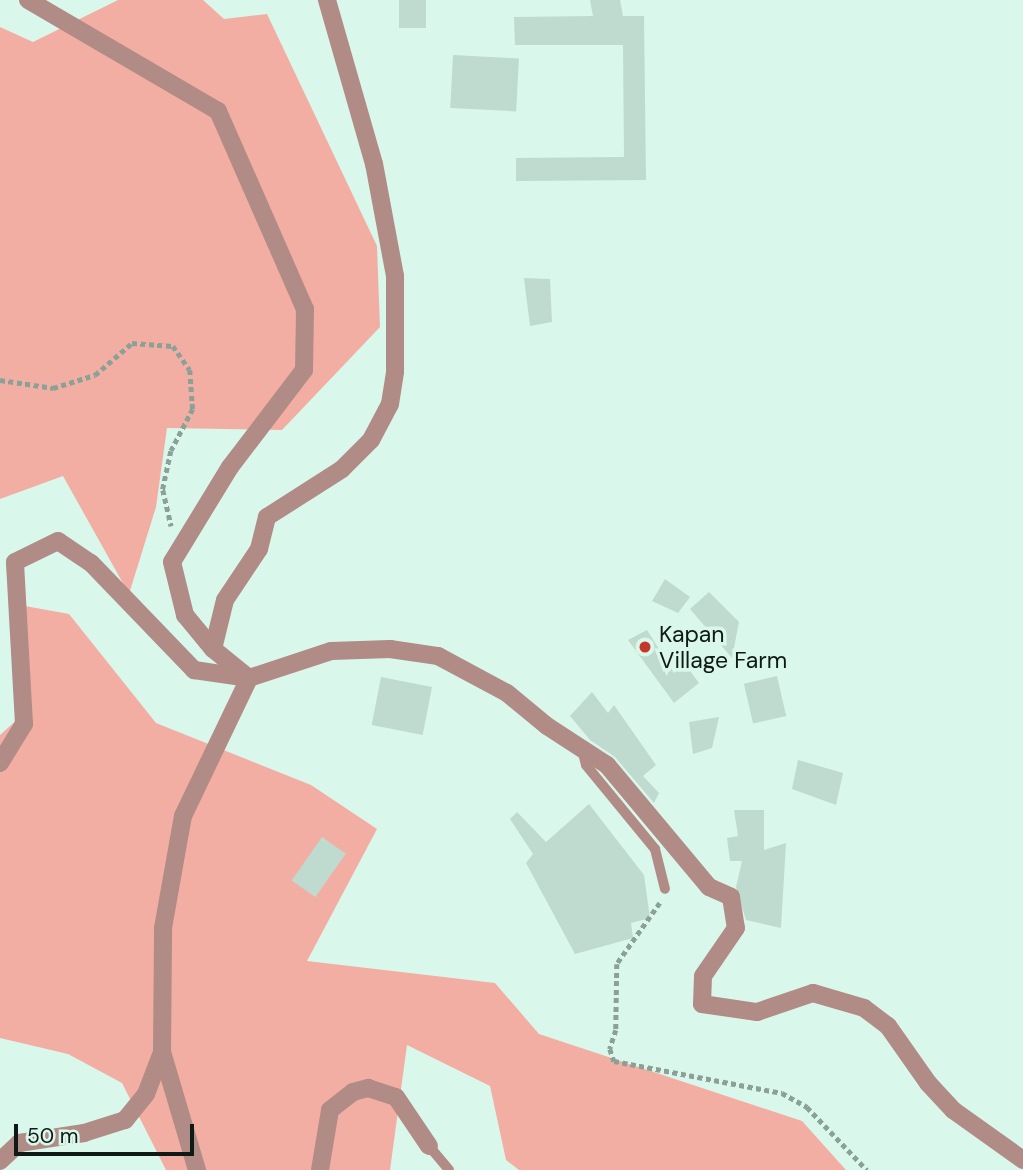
<!DOCTYPE html>
<html>
<head>
<meta charset="utf-8">
<style>
  body { margin:0 }
  #map { position:relative; width:1023px; height:1170px; overflow:hidden; background:#daf7eb; font-family:"DM Sans",sans-serif }
  div>[style] { position:absolute }
  .green>* { inset:0; background:#f3aea3 }
  .building>* { inset:0; background:#bfdbd0; transform-origin:0 0 }
  .path>* { height:4.5px; margin-top:-2.25px; transform-origin:0; background:repeating-linear-gradient(90deg,#8ba198 0 5px,transparent 0 8.5px) }
  .service>* { height:10px; margin:-5px; padding:0 5px; transform-origin:5px; border-radius:5px; background:#b18b85 }
  .minor>* { height:18px; margin:-9px; padding:0 9px; transform-origin:9px; border-radius:9px; background:#b18b85 }
  .dots>* { width:19px; height:19px; translate:-50% -50%; box-sizing:border-box; border:4px solid #daf7eb; border-radius:50% }
  span { translate:-50% -50%; white-space:nowrap; text-align:center; line-height:1.15; -webkit-text-stroke:7px #daf7eb; paint-order:stroke }
  .poi-label { font-size:23px; color:#0f1915 }
  .left { translate:0 -50%; text-align:left }
  .scale { position:absolute; left:14px; top:1124px; width:180px; height:32px; box-sizing:border-box; border:4px solid #0f1915; border-top:0; padding-left:9px; font-size:21px; line-height:24px; white-space:nowrap; color:#0f1915; -webkit-text-stroke:5px #daf7eb; paint-order:stroke }
</style>
</head>
<body>
<div id="map">
  <div class="green">
    <i style="clip-path:polygon(118px 0,203px 0,224px 19px,267px 14px,377px 246px,380px 327px,282px 430px,167px 428px,156px 507px,129px 594px,63px 476px,0 499px,0 27px,33px 42px)"></i>
    <i style="clip-path:polygon(25px 606px,69px 614px,156px 723px,311px 785px,377px 829px,307px 961px,495px 983px,539px 1034px,802px 1121px,846px 1170px,519px 1170px,506px 1160px,490px 1086px,407px 1045px,390px 1170px,166px 1170px,122px 1083px,68px 1054px,0 1038px,0 735px,19px 718px)"></i>
  </div>
  <div class="building">
    <i style="left:399px;top:0;width:27px;height:28px"></i>
    <i style="clip-path:polygon(590px 0,620px 0,623px 16px,644px 16px,646px 180px,516px 181px,516px 158px,624px 157px,623px 45px,515px 45px,514px 17px,593px 16px)"></i>
    <i style="left:453px;top:55px;width:66px;height:53px;rotate:3deg"></i>
    <i style="clip-path:polygon(524px 278px,550px 279px,552px 322px,530px 326px)"></i>
    <i style="clip-path:polygon(665px 579px,690px 597px,678px 613px,652px 601px)"></i>
    <i style="clip-path:polygon(709px 592px,739px 622px,732px 658px,690px 609px)"></i>
    <i style="clip-path:polygon(647px 630px,674px 673px,685px 664px,699px 683px,674px 703px,628px 640px)"></i>
    <i style="left:777px;top:676px;width:41px;height:34px;rotate:77deg"></i>
    <i style="left:381px;top:677px;width:52px;height:49px;rotate:11deg"></i>
    <i style="clip-path:polygon(592px 692px,608px 713px,614px 705px,656px 765px,643px 776px,659px 793px,654px 803px,615px 757px,590px 740px,570px 716px)"></i>
    <i style="clip-path:polygon(719px 717px,712px 748px,693px 754px,689px 722px)"></i>
    <i style="clip-path:polygon(798px 760px,843px 773px,836px 805px,792px 789px)"></i>
    <i style="clip-path:polygon(589px 804px,644px 875px,650px 918px,631px 923px,633px 938px,575px 954px,526px 863px,533px 854px,510px 819px,517px 812px,546px 842px)"></i>
    <i style="clip-path:polygon(734px 810px,764px 810px,764px 850px,786px 843px,781px 928px,746px 920px,736px 887px,742px 861px,730px 861px,727px 838px,738px 836px)"></i>
    <i style="left:322px;top:837px;width:29px;height:53px;rotate:35deg"></i>
  </div>
  <div class="path">
    <i style="left:0;top:380px;width:54px;rotate:8.6deg"></i>
    <i style="left:53px;top:388px;width:44px;rotate:-17.2deg"></i>
    <i style="left:95px;top:375px;width:49px;rotate:-40.9deg"></i>
    <i style="left:132px;top:343px;width:41px;rotate:4.2deg"></i>
    <i style="left:173px;top:346px;width:29px;rotate:55deg"></i>
    <i style="left:190px;top:370px;width:39px;rotate:86deg"></i>
    <i style="left:193px;top:409px;width:47px;rotate:117.6deg"></i>
    <i style="left:171px;top:451px;width:40px;rotate:102deg"></i>
    <i style="left:163px;top:490px;width:37px;rotate:77deg"></i>
    <i style="left:660px;top:903px;width:75px;rotate:125.2deg"></i>
    <i style="left:617px;top:964px;width:66px;rotate:90.9deg"></i>
    <i style="left:616px;top:1030px;width:20px;rotate:108deg"></i>
    <i style="left:610px;top:1049px;width:13px;rotate:72deg"></i>
    <i style="left:614px;top:1061px;width:171px;rotate:10.8deg"></i>
    <i style="left:782px;top:1093px;width:29px;rotate:29deg"></i>
    <i style="left:807px;top:1107px;width:87px;rotate:46.4deg"></i>
  </div>
  <div class="service">
    <i style="left:582px;top:749px;width:16px;rotate:76deg"></i>
    <i style="left:586px;top:765px;width:109px;rotate:50.6deg"></i>
    <i style="left:655px;top:849px;width:41px;rotate:76deg"></i>
    <i style="left:429px;top:1146px;width:31px;rotate:50deg"></i>
  </div>
  <div class="minor">
    <i style="left:28px;top:0;width:220px;rotate:30.3deg"></i>
    <i style="left:218px;top:111px;width:216px;rotate:66.3deg"></i>
    <i style="left:305px;top:309px;width:61px;rotate:90.9deg"></i>
    <i style="left:304px;top:370px;width:122px;rotate:127.3deg"></i>
    <i style="left:230px;top:467px;width:111px;rotate:121.4deg"></i>
    <i style="left:172px;top:562px;width:55px;rotate:76.2deg"></i>
    <i style="left:185px;top:615px;width:44px;rotate:50.5deg"></i>
    <i style="left:213px;top:649px;width:46px;rotate:38.9deg"></i>
    <i style="left:213px;top:649px;width:50px;rotate:-76.2deg"></i>
    <i style="left:225px;top:600px;width:61px;rotate:-56.3deg"></i>
    <i style="left:259px;top:549px;width:33px;rotate:-76deg"></i>
    <i style="left:267px;top:517px;width:89px;rotate:-32.6deg"></i>
    <i style="left:342px;top:469px;width:41px;rotate:-45deg"></i>
    <i style="left:371px;top:440px;width:41px;rotate:-62.2deg"></i>
    <i style="left:390px;top:404px;width:33px;rotate:-81deg"></i>
    <i style="left:395px;top:371px;width:95px;rotate:-90deg"></i>
    <i style="left:395px;top:276px;width:114px;rotate:-100.6deg"></i>
    <i style="left:374px;top:164px;width:171px;rotate:-106deg"></i>
    <i style="left:0;top:763px;width:46px;rotate:-58.4deg"></i>
    <i style="left:24px;top:724px;width:162px;rotate:-93.2deg"></i>
    <i style="left:15px;top:562px;width:48px;rotate:-26deg"></i>
    <i style="left:58px;top:541px;width:40px;rotate:34deg"></i>
    <i style="left:91px;top:563px;width:149px;rotate:46.1deg"></i>
    <i style="left:194px;top:670px;width:56px;rotate:8.3deg"></i>
    <i style="left:249px;top:678px;width:86px;rotate:-18.2deg"></i>
    <i style="left:331px;top:651px;width:59px;rotate:-1.9deg"></i>
    <i style="left:390px;top:649px;width:49px;rotate:8.3deg"></i>
    <i style="left:438px;top:656px;width:78px;rotate:28.2deg"></i>
    <i style="left:507px;top:693px;width:52px;rotate:39.5deg"></i>
    <i style="left:547px;top:726px;width:72px;rotate:33deg"></i>
    <i style="left:607px;top:765px;width:159px;rotate:50.1deg"></i>
    <i style="left:709px;top:887px;width:24px;rotate:24deg"></i>
    <i style="left:731px;top:897px;width:31px;rotate:81deg"></i>
    <i style="left:736px;top:928px;width:58px;rotate:124.5deg"></i>
    <i style="left:703px;top:976px;width:28px;rotate:92deg"></i>
    <i style="left:702px;top:1004px;width:56px;rotate:8.3deg"></i>
    <i style="left:757px;top:1012px;width:59px;rotate:-18.7deg"></i>
    <i style="left:813px;top:993px;width:53px;rotate:16.4deg"></i>
    <i style="left:864px;top:1008px;width:30px;rotate:37deg"></i>
    <i style="left:888px;top:1026px;width:70px;rotate:54.9deg"></i>
    <i style="left:928px;top:1083px;width:37px;rotate:47deg"></i>
    <i style="left:953px;top:1110px;width:86px;rotate:35.5deg"></i>
    <i style="left:0;top:1161px;width:26px;rotate:-43deg"></i>
    <i style="left:19px;top:1143px;width:66px;rotate:-8.7deg"></i>
    <i style="left:84px;top:1133px;width:43px;rotate:-17.6deg"></i>
    <i style="left:125px;top:1120px;width:33px;rotate:-51deg"></i>
    <i style="left:146px;top:1094px;width:45px;rotate:-69.1deg"></i>
    <i style="left:197px;top:1170px;width:123px;rotate:-106.5deg"></i>
    <i style="left:162px;top:1052px;width:124px;rotate:-89.5deg"></i>
    <i style="left:163px;top:928px;width:114px;rotate:-79.9deg"></i>
    <i style="left:183px;top:816px;width:153px;rotate:-64.4deg"></i>
    <i style="left:320px;top:1170px;width:61px;rotate:-80.5deg"></i>
    <i style="left:330px;top:1110px;width:29px;rotate:-38deg"></i>
    <i style="left:353px;top:1092px;width:16px;rotate:-15deg"></i>
    <i style="left:368px;top:1088px;width:29px;rotate:18deg"></i>
    <i style="left:396px;top:1097px;width:59px;rotate:56deg"></i>
  </div>
  <div class="dots">
    <i style="left:645px;top:647px;background:#c4372b"></i>
  </div>
  <div class="poi-label">
    <span class="left" style="left:659px;top:647px">Kapan<br>Village Farm</span>
  </div>
  <div class="scale">50 m</div>
</div>
</body>
</html>
